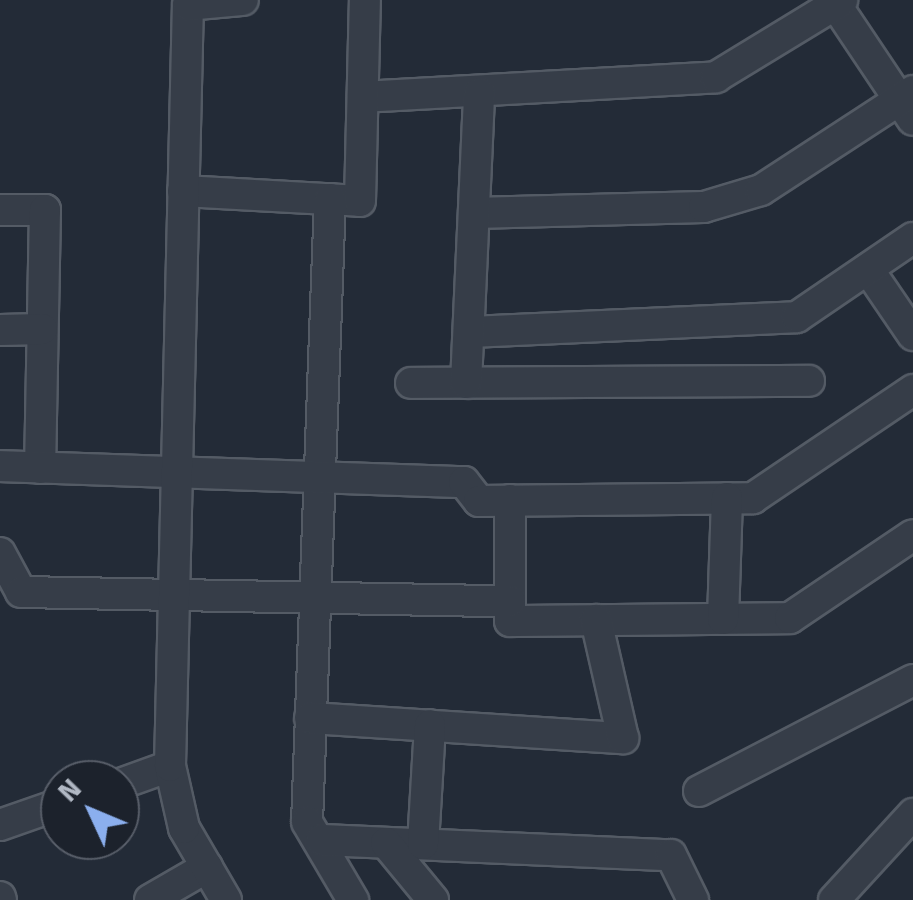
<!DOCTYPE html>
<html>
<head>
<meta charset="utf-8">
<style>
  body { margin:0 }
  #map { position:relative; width:913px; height:900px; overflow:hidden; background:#232b37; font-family:"Fira Sans",sans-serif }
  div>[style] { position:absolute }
  .roads { filter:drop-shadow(2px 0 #545b65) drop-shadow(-2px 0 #545b65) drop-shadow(0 2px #545b65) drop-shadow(0 -2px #545b65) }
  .minor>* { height:30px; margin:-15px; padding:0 15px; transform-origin:15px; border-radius:15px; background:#363d48 }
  span { translate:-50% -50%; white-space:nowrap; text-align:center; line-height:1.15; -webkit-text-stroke:8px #1c222c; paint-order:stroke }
  .north { position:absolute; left:40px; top:760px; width:100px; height:100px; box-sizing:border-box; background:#1c222c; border:2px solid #585e69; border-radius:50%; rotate:314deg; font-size:28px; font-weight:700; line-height:40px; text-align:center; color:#b1b8c4 }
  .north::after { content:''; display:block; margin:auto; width:35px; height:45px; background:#8bafee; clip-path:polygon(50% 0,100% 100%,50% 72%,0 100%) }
</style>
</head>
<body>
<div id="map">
  <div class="roads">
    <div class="minor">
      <i style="left:836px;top:5px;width:138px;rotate:56.2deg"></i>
      <i style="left:363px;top:97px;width:354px;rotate:-3.2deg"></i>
      <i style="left:716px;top:77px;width:148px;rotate:-31.4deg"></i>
      <i style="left:183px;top:191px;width:177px;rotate:3.2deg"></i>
      <i style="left:360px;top:201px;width:201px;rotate:-88.6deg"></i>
      <i style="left:330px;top:199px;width:623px;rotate:92.11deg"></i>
      <i style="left:307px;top:822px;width:91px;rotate:59.5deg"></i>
      <i style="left:0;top:210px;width:45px"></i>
      <i style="left:45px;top:210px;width:258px;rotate:91.1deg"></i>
      <i style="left:474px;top:213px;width:230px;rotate:-1.5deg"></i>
      <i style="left:704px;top:207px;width:59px;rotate:-16.6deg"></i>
      <i style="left:761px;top:190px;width:181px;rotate:-33.1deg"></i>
      <i style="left:868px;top:269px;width:80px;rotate:55.7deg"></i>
      <i style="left:0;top:330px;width:42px;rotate:-1.4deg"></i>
      <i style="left:469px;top:332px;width:328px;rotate:-2.6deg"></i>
      <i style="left:797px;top:317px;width:140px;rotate:-34.3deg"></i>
      <i style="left:411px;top:383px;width:398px;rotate:-0.3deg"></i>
      <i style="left:466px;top:383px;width:290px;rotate:-87.4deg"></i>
      <i style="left:0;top:466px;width:464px;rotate:2deg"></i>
      <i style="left:464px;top:482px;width:24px;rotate:52deg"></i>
      <i style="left:479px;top:501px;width:274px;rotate:-0.6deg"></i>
      <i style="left:753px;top:498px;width:193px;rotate:-34deg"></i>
      <i style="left:510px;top:500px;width:121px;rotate:90deg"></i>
      <i style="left:510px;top:621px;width:280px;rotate:-0.6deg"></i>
      <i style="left:790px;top:618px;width:148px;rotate:-34deg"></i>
      <i style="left:0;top:553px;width:44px;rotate:61.7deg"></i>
      <i style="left:21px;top:592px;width:489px;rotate:1.1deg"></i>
      <i style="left:723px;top:619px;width:121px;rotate:-88.1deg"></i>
      <i style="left:310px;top:718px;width:314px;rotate:3.7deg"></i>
      <i style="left:623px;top:738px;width:121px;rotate:-102.9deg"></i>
      <i style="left:120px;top:784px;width:53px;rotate:-19.8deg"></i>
      <i style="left:699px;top:791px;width:241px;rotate:-27.4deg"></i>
      <i style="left:0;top:825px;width:64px;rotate:-19.3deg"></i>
      <i style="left:321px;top:840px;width:350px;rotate:2.5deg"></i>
      <i style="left:671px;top:855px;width:50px;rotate:63.9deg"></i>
      <i style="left:386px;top:843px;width:74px;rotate:50.5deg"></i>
      <i style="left:423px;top:844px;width:119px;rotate:-86.6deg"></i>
      <i style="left:0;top:897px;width:3px;rotate:72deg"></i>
      <i style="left:150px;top:900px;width:66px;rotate:-30.1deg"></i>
      <i style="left:226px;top:900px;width:83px;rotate:-120.3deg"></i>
      <i style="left:184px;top:828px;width:64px;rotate:-102.7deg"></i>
      <i style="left:170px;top:766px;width:761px;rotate:-88.65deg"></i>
      <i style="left:188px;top:5px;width:55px;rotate:-5.2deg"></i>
      <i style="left:834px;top:900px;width:117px;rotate:-47.4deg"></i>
    </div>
  </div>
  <div class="north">N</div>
</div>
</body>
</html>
